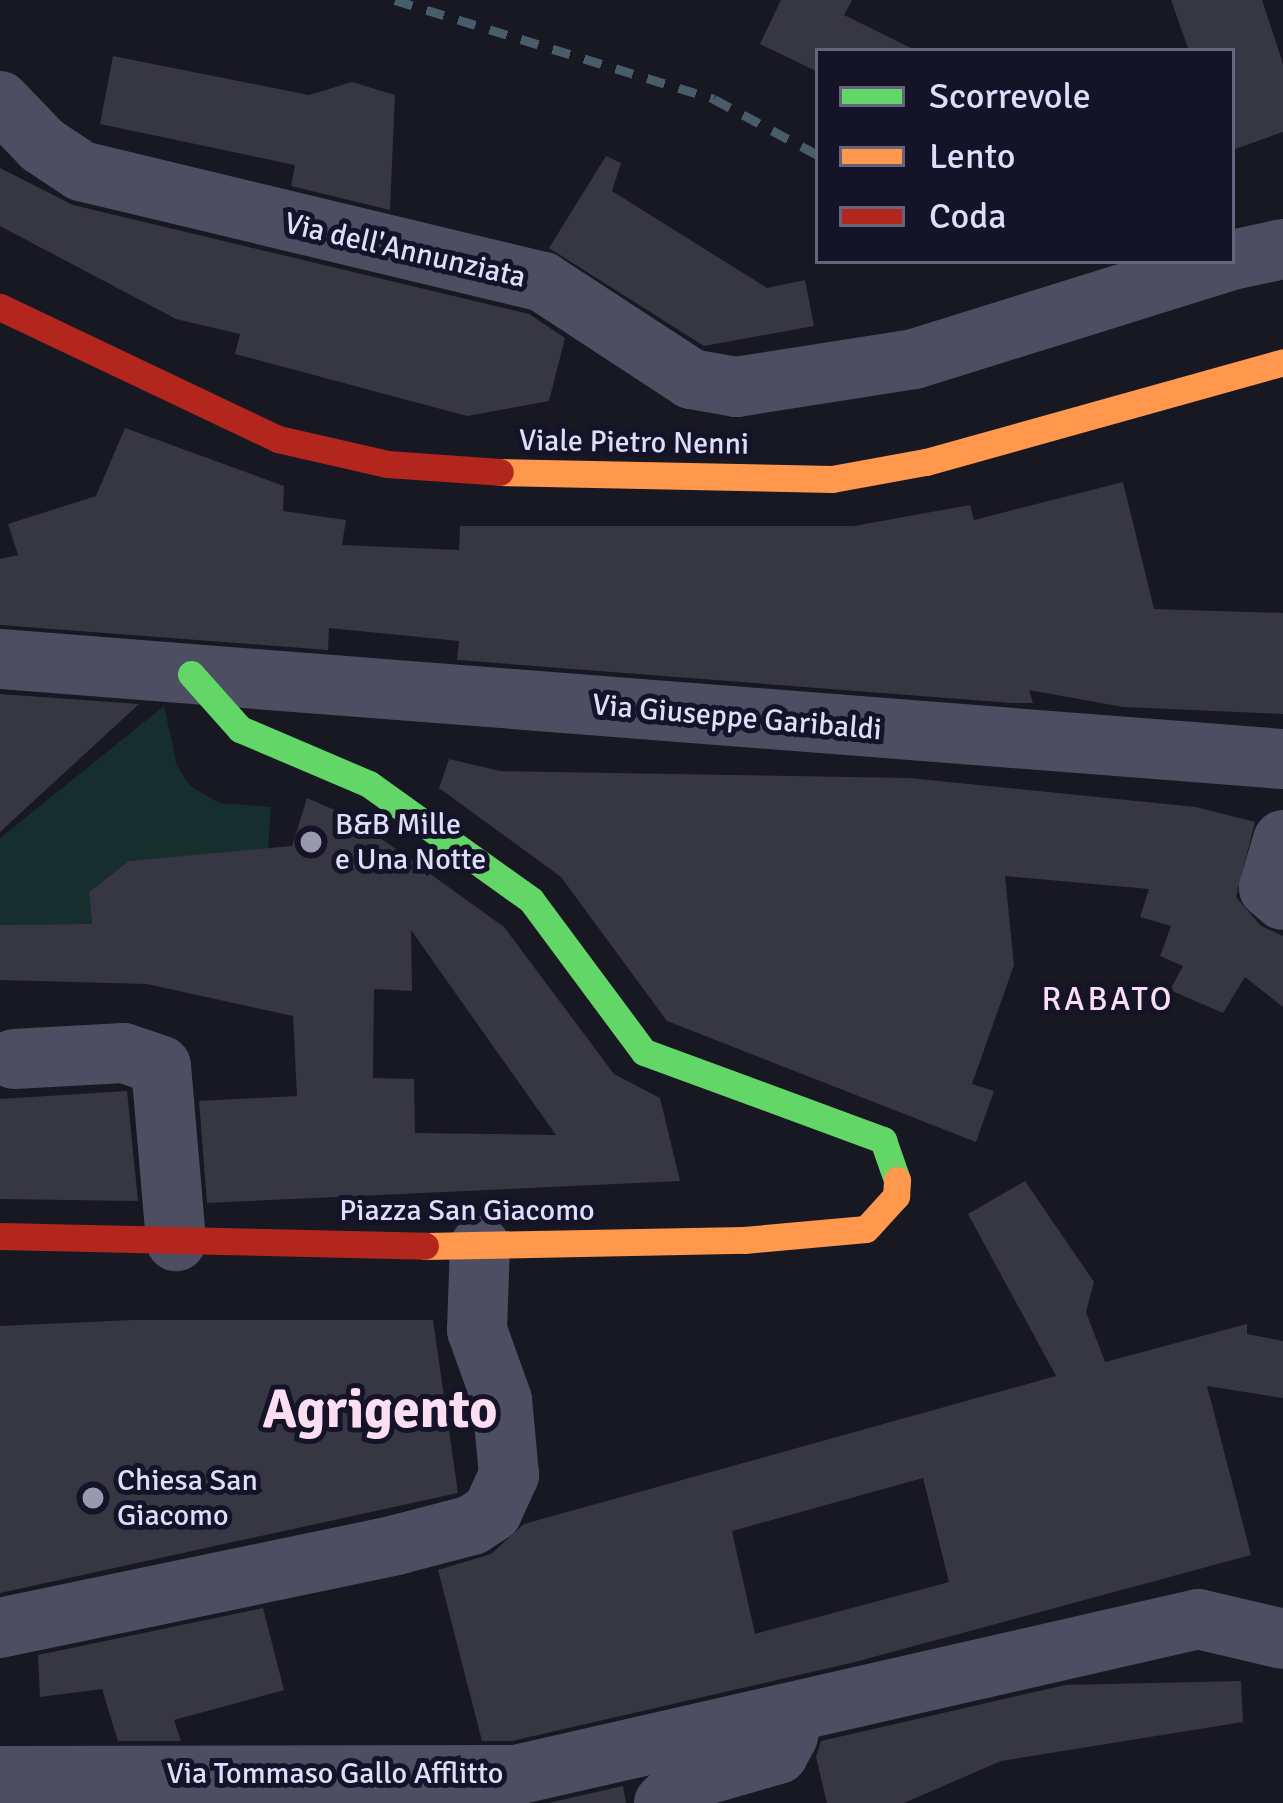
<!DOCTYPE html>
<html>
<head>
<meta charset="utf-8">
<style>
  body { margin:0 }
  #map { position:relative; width:1283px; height:1803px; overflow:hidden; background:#181822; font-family:Signika,sans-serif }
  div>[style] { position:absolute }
  .green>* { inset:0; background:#162e2c }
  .building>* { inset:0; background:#373643 }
  .street>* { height:60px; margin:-30px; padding:0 30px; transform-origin:30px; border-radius:30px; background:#4e4e62 }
  .fast>* { height:27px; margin:-13.5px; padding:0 13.5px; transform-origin:13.5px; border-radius:13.5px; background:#63d668 }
  .slow>* { height:27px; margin:-13.5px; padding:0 13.5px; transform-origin:13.5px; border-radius:13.5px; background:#ff974d }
  .jam>* { height:27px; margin:-13.5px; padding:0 13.5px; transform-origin:13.5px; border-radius:13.5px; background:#b3261e }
  .rail>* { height:9px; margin-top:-4.5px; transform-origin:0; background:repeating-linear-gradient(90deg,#485c69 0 18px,transparent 0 33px) }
  .dots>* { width:33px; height:33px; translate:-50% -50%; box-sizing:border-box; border:6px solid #151327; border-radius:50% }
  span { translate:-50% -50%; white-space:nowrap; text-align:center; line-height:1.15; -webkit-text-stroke:10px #151327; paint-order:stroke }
  .street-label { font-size:30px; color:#deddfb }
  .poi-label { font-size:30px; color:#deddfb }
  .left { translate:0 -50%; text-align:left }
  .neighbourhood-label { font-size:33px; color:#fcdef3; letter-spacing:3px }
  .town-label { font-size:54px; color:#fcdef3; font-weight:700 }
  .legend { position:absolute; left:815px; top:48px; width:420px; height:216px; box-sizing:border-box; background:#151327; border:3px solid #65647c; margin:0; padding:15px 21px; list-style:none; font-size:36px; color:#deddfb }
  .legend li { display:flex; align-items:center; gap:24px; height:60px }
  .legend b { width:60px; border:3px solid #65647c }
</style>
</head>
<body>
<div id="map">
  <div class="green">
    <i style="clip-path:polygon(164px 706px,177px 766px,190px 786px,220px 803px,271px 807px,268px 850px,129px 861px,89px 892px,92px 925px,0 925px,0 838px)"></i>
  </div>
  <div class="building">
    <i style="clip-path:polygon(781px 0,852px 0,844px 15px,917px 51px,818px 51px,818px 72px,760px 44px)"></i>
    <i style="clip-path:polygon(1171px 0,1262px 0,1283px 64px,1283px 132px,1232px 150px,1232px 51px,1189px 51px)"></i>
    <i style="clip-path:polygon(113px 56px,309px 95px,352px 82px,395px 95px,390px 210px,291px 186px,295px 165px,100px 124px)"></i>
    <i style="clip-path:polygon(606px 156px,621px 163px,612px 191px,767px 288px,805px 280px,814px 326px,704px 346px,549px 248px)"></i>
    <i style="clip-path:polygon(0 168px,73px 205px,529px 314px,565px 338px,549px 401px,467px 416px,235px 354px,240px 334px,176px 319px,0 226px)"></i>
    <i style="clip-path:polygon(125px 428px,284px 486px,283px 511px,346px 520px,342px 545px,459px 550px,460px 526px,854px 526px,970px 505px,974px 520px,1123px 482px,1154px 609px,1283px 613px,1283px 714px,1123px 707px,1029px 690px,1033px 703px,1012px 703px,457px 660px,459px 641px,329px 628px,328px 650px,0 625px,0 559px,18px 555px,8px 524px,96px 496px)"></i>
    <i style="clip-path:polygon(0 694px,139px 704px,0 832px)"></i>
    <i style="clip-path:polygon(449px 759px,500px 771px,909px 778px,1196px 807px,1255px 822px,1236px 897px,1261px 926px,1283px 936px,1283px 1007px,1245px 977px,1223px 1013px,1170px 990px,1183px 966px,1160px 956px,1171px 926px,1140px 917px,1149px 889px,1005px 876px,1014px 965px,972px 1084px,994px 1091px,976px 1142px,667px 1021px,561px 877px,439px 788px)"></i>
    <i style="clip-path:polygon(evenodd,307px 798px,351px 817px,504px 927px,614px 1074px,660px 1098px,680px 1181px,207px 1203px,199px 1101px,297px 1096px,293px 1016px,147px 984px,0 980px,0 925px,92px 924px,89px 892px,129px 861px,292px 846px,307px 798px,411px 930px,466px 1008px,556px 1135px,415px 1133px,414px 1079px,373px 1078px,374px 989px,412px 991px,411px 930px)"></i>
    <i style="clip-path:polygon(127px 1091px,138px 1201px,0 1199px,0 1099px)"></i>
    <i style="clip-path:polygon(evenodd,1025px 1181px,1094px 1282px,1086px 1312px,1105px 1362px,1247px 1324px,1247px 1334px,1283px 1341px,1283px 1398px,1207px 1386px,1251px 1555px,855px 1662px,512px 1741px,482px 1741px,438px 1570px,491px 1554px,524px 1524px,1056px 1376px,968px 1214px,1025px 1181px,923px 1478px,949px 1582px,755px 1634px,732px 1531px,923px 1478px)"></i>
    <i style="clip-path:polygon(133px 1320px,433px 1320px,458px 1493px,0 1593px,0 1326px)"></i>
    <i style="clip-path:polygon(263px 1608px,284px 1690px,174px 1720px,181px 1741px,118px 1741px,102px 1689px,40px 1697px,38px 1655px)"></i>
    <i style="clip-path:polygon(1241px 1681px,1243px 1722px,1001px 1761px,904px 1803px,827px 1803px,816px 1757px,821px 1741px,1065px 1685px)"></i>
    <i style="clip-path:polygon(623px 1786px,626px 1803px,548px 1803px)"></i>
  </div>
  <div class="street">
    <i style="left:0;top:101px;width:61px;rotate:46.3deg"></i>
    <i style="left:42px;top:145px;width:47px;rotate:33.7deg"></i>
    <i style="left:81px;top:171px;width:475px;rotate:13.5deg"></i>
    <i style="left:543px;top:282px;width:177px;rotate:33.2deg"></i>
    <i style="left:691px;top:379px;width:46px;rotate:10.1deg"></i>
    <i style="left:736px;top:387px;width:180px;rotate:-8.9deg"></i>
    <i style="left:914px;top:359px;width:330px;rotate:-17.3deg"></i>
    <i style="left:1232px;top:260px;width:52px;rotate:-12.2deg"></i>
    <i style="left:0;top:659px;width:1287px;rotate:4.46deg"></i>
    <i style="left:1283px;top:840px;width:50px;rotate:106.3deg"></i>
    <i style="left:1269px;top:888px;width:18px;rotate:41deg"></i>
    <i style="left:14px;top:1059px;width:110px;rotate:-3.1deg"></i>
    <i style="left:124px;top:1053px;width:39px;rotate:19deg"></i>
    <i style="left:161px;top:1066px;width:176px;rotate:85.1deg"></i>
    <i style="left:0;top:1628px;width:405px;rotate:-11.8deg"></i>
    <i style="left:396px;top:1545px;width:79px;rotate:-14.7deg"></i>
    <i style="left:472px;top:1525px;width:24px;rotate:-33deg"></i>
    <i style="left:492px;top:1512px;width:41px;rotate:-65.3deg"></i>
    <i style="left:509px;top:1475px;width:75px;rotate:-95.3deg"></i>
    <i style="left:502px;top:1400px;width:74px;rotate:-109.7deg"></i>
    <i style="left:477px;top:1330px;width:84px;rotate:-88deg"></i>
    <i style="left:0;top:1776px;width:516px;rotate:-0.11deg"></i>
    <i style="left:516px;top:1775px;width:700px;rotate:-12.88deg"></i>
    <i style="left:1198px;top:1619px;width:87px;rotate:13.2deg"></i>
    <i style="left:664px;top:1803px;width:33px;rotate:-44deg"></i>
    <i style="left:688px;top:1780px;width:94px;rotate:-16.1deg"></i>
    <i style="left:778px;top:1754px;width:21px;rotate:-61deg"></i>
  </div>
  <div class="fast">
    <i style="left:191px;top:674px;width:74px;rotate:48.3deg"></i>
    <i style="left:240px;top:729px;width:140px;rotate:23.1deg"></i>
    <i style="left:369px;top:784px;width:199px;rotate:35.6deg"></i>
    <i style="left:531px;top:900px;width:189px;rotate:53.4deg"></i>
    <i style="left:644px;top:1052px;width:255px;rotate:20.2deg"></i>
    <i style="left:883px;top:1140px;width:42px;rotate:70.7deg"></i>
  </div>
  <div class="slow">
    <i style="left:500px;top:472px;width:332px;rotate:1.2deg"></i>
    <i style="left:832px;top:479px;width:96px;rotate:-10.3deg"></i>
    <i style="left:926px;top:462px;width:371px;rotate:-15.6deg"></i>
    <i style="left:425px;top:1246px;width:319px;rotate:-1.1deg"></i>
    <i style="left:744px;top:1240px;width:122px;rotate:-5.2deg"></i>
    <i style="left:866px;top:1229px;width:45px;rotate:-47.7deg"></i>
    <i style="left:896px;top:1196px;width:16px;rotate:-86deg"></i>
  </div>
  <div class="jam">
    <i style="left:0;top:307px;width:308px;rotate:25.4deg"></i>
    <i style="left:278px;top:439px;width:112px;rotate:12.9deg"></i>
    <i style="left:387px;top:464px;width:113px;rotate:4deg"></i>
    <i style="left:0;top:1236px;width:425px;rotate:1.3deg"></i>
  </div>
  <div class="rail">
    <i style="left:395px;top:0;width:334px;rotate:17.2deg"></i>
    <i style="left:714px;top:99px;width:118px;rotate:28.3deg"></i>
  </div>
  <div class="dots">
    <i style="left:311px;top:842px;background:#9998af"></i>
    <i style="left:93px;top:1498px;background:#9998af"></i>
  </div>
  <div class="street-label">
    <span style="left:405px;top:251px;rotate:13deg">Via dell'Annunziata</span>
    <span style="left:634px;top:443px;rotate:1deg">Viale Pietro Nenni</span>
    <span style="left:737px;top:718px;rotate:5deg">Via Giuseppe Garibaldi</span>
    <span style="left:467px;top:1211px">Piazza San Giacomo</span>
    <span style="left:335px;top:1774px">Via Tommaso Gallo Afflitto</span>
  </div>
  <div class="poi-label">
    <span class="left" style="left:335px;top:842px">B&amp;B Mille<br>e Una Notte</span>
    <span class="left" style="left:117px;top:1498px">Chiesa San<br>Giacomo</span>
  </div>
  <div class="neighbourhood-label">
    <span style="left:1108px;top:1000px">RABATO</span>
  </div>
  <div class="town-label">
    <span style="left:380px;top:1410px">Agrigento</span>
  </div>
  <ul class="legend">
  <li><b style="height:15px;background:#63d668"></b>Scorrevole</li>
  <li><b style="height:15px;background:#ff974d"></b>Lento</li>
  <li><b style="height:15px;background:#b3261e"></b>Coda</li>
  </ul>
</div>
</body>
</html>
